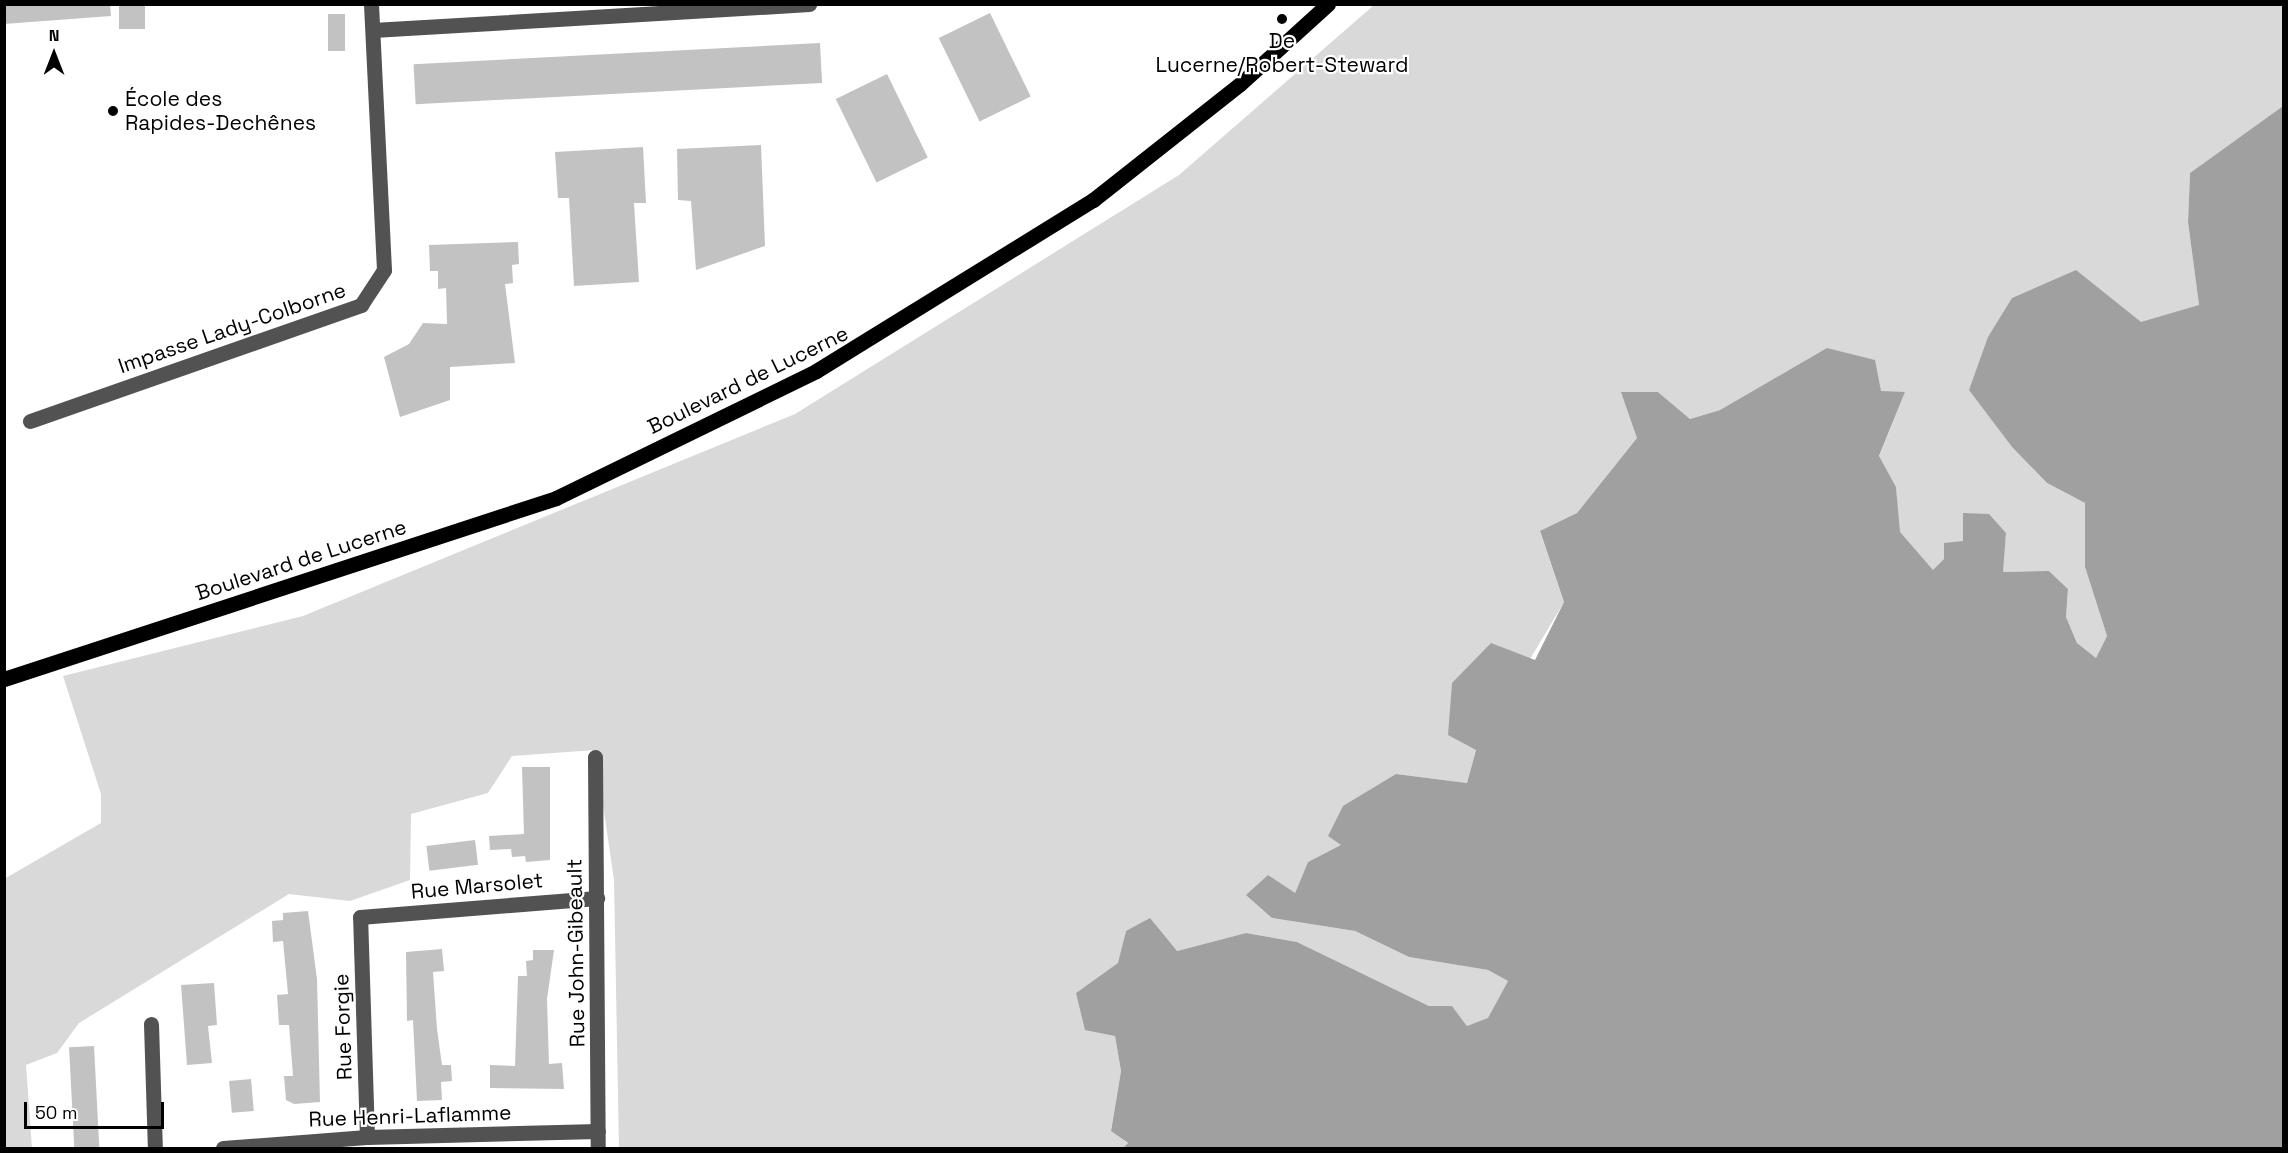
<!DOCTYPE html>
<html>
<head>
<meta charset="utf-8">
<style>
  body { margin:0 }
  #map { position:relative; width:2288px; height:1153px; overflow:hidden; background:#fff; font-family:"Space Grotesk",sans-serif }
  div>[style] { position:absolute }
  .green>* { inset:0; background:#d9d9d9 }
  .water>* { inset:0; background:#a0a0a0 }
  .building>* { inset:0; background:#c2c2c2; transform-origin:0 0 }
  .minor>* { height:15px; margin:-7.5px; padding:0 7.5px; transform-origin:7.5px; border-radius:7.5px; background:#525252 }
  .major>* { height:15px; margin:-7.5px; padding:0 7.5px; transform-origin:7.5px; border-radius:7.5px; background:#000 }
  .dots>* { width:16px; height:16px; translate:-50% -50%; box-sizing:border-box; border:3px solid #fff; border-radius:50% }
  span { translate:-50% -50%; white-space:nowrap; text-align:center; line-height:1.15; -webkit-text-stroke:4.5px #fff; paint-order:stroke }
  .poi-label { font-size:21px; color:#000 }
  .left { translate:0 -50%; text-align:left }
  .street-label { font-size:21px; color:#000 }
  .frame { position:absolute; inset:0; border:6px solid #000; pointer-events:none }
  .north { position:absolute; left:24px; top:24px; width:60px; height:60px; -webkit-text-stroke:4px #fff; paint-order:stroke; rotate:0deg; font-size:16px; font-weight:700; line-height:24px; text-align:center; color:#000 }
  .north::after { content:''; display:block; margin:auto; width:21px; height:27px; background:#000; clip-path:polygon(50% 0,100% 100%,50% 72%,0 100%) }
  .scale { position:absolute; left:24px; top:1102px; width:140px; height:27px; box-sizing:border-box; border:3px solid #000; border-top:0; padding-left:8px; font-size:18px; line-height:21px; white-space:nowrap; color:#000; -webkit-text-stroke:4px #fff; paint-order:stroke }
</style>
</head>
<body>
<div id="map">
  <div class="green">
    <i style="clip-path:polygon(1374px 5px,2283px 5px,2283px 106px,2190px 173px,2188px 222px,2199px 305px,1969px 389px,2012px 447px,2047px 483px,2085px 503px,2085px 567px,2107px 636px,2096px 658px,2077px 643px,2066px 617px,2068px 589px,2049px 571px,2002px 572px,2006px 533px,1963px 541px,1933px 571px,1920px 559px,1899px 532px,1896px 487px,1879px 457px,1905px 392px,1881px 392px,1827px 349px,1720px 410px,1690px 419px,1658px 392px,1637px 438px,1577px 513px,1540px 532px,1564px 602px,1476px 750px,1467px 783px,1396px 774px,1342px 845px,1308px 862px,1295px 893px,1272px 918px,1355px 931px,1409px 957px,1488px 970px,1508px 981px,1488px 1019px,1467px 1026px,1452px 1006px,1429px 1006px,1297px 942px,1246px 933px,1177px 951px,1126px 931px,1119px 963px,1076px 993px,1115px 1035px,1121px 1071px,1111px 1130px,1128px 1144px,1123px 1148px,619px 1148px,614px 880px,595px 750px,512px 756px,488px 793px,411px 814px,410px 880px,350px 901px,289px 894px,79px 1023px,57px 1053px,26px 1065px,32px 1148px,5px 1148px,4px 879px,101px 823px,101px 794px,63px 676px,303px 616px,795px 414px,1179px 175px)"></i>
  </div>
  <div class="water">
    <i style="clip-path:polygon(2283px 106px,2283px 1148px,1123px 1148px,1128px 1143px,1111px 1131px,1121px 1071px,1115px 1036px,1085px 1030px,1076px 993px,1118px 963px,1126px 931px,1150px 918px,1177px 951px,1246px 933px,1297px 942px,1429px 1006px,1452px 1006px,1467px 1026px,1488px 1018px,1508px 981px,1488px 970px,1409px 957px,1355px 931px,1272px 918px,1246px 895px,1268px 875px,1295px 893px,1308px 862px,1341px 845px,1328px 836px,1343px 806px,1396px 774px,1467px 783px,1476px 750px,1448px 735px,1452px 683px,1491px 643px,1535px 660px,1564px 602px,1540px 531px,1577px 513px,1637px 438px,1621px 392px,1658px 392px,1690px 419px,1720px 410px,1827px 348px,1875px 360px,1881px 391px,1905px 392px,1879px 456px,1896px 487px,1900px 532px,1933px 570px,1944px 559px,1944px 543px,1963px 541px,1963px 513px,1989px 514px,2006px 533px,2003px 572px,2049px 571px,2068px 589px,2066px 617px,2077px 643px,2096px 658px,2107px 636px,2085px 567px,2085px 503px,2047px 483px,2012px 447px,1969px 390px,1988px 337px,2012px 298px,2076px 270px,2141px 322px,2199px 305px,2188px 222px,2190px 173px)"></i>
  </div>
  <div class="building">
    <i style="clip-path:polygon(4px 4px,110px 4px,111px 16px,4px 24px)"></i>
    <i style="left:119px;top:4px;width:26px;height:25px"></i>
    <i style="left:990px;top:13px;width:93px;height:57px;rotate:64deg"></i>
    <i style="left:328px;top:14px;width:17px;height:37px"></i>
    <i style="left:820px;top:43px;width:40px;height:407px;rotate:87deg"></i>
    <i style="left:887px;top:74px;width:93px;height:57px;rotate:64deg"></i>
    <i style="clip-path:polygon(761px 145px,765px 246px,696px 270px,691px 201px,678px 200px,677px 149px)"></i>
    <i style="clip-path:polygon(643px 147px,646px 203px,634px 203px,639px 282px,574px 286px,569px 198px,558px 198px,555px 152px)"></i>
    <i style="clip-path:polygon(518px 242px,519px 264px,512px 265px,513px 283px,505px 284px,515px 363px,450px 367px,450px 400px,400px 417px,384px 357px,409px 344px,423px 323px,447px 324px,446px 288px,438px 289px,438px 271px,430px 271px,429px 245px)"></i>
    <i style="clip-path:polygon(522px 767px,550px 767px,550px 860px,526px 862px,525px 856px,512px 857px,511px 849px,490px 850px,489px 836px,524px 834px)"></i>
    <i style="left:475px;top:840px;width:25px;height:49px;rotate:83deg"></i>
    <i style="clip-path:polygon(308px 911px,317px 979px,320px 1102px,294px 1104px,286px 1100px,284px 1076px,293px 1076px,289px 1025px,279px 1025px,277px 995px,288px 994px,283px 941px,273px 942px,272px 921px,283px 920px,283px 913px)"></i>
    <i style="clip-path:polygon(442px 949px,444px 971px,433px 972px,437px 1029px,442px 1065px,451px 1065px,452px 1081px,441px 1082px,442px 1100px,417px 1101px,413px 1020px,407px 1021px,406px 952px)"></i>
    <i style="clip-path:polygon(533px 950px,554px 950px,547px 999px,549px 1064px,562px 1063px,564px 1089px,490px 1088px,490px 1065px,515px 1066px,518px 976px,527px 976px,526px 961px,533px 960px)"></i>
    <i style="clip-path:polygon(214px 983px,217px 1025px,208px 1026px,212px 1063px,187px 1065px,181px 985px)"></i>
    <i style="left:94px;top:1046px;width:103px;height:25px;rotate:87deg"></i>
    <i style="left:251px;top:1079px;width:32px;height:22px;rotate:85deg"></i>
  </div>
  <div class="minor">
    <i style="left:373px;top:30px;width:437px;rotate:-3.4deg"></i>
    <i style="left:30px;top:421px;width:351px;rotate:-19.3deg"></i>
    <i style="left:361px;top:305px;width:42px;rotate:-56.7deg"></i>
    <i style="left:384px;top:270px;width:266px;rotate:-92.8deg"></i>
    <i style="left:595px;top:757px;width:391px;rotate:89.6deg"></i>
    <i style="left:151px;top:1024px;width:124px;rotate:88.2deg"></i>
    <i style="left:367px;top:1137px;width:220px;rotate:-91.8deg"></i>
    <i style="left:360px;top:917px;width:238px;rotate:-4.6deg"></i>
    <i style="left:223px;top:1148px;width:144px;rotate:-4.4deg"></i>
    <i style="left:367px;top:1137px;width:231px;rotate:-1.5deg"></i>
  </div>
  <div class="major">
    <i style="left:4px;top:679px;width:581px;rotate:-18.15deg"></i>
    <i style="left:556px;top:498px;width:289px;rotate:-26deg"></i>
    <i style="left:816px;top:371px;width:326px;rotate:-31.7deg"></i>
    <i style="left:1093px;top:200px;width:187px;rotate:-38.3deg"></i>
    <i style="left:1240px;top:84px;width:119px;rotate:-42.3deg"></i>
  </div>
  <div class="dots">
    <i style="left:1282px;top:19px;background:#000"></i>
    <i style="left:113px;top:111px;background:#000"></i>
  </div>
  <div class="poi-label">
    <span style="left:1282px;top:53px">De<br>Lucerne/Robert-Steward</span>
    <span class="left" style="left:125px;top:111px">École des<br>Rapides-Dechênes</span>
  </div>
  <div class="street-label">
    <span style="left:232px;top:328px;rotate:-19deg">Impasse Lady-Colborne</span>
    <span style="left:748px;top:380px;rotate:-26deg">Boulevard de Lucerne</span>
    <span style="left:301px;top:560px;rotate:-18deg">Boulevard de Lucerne</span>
    <span style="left:477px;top:886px;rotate:-5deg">Rue Marsolet</span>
    <span style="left:576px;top:953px;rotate:-91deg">Rue John-Gibeault</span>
    <span style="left:343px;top:1027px;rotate:-92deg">Rue Forgie</span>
    <span style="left:410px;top:1116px;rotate:-2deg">Rue Henri-Laflamme</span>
  </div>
  <div class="frame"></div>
  <div class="north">N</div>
  <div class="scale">50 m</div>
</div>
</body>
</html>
